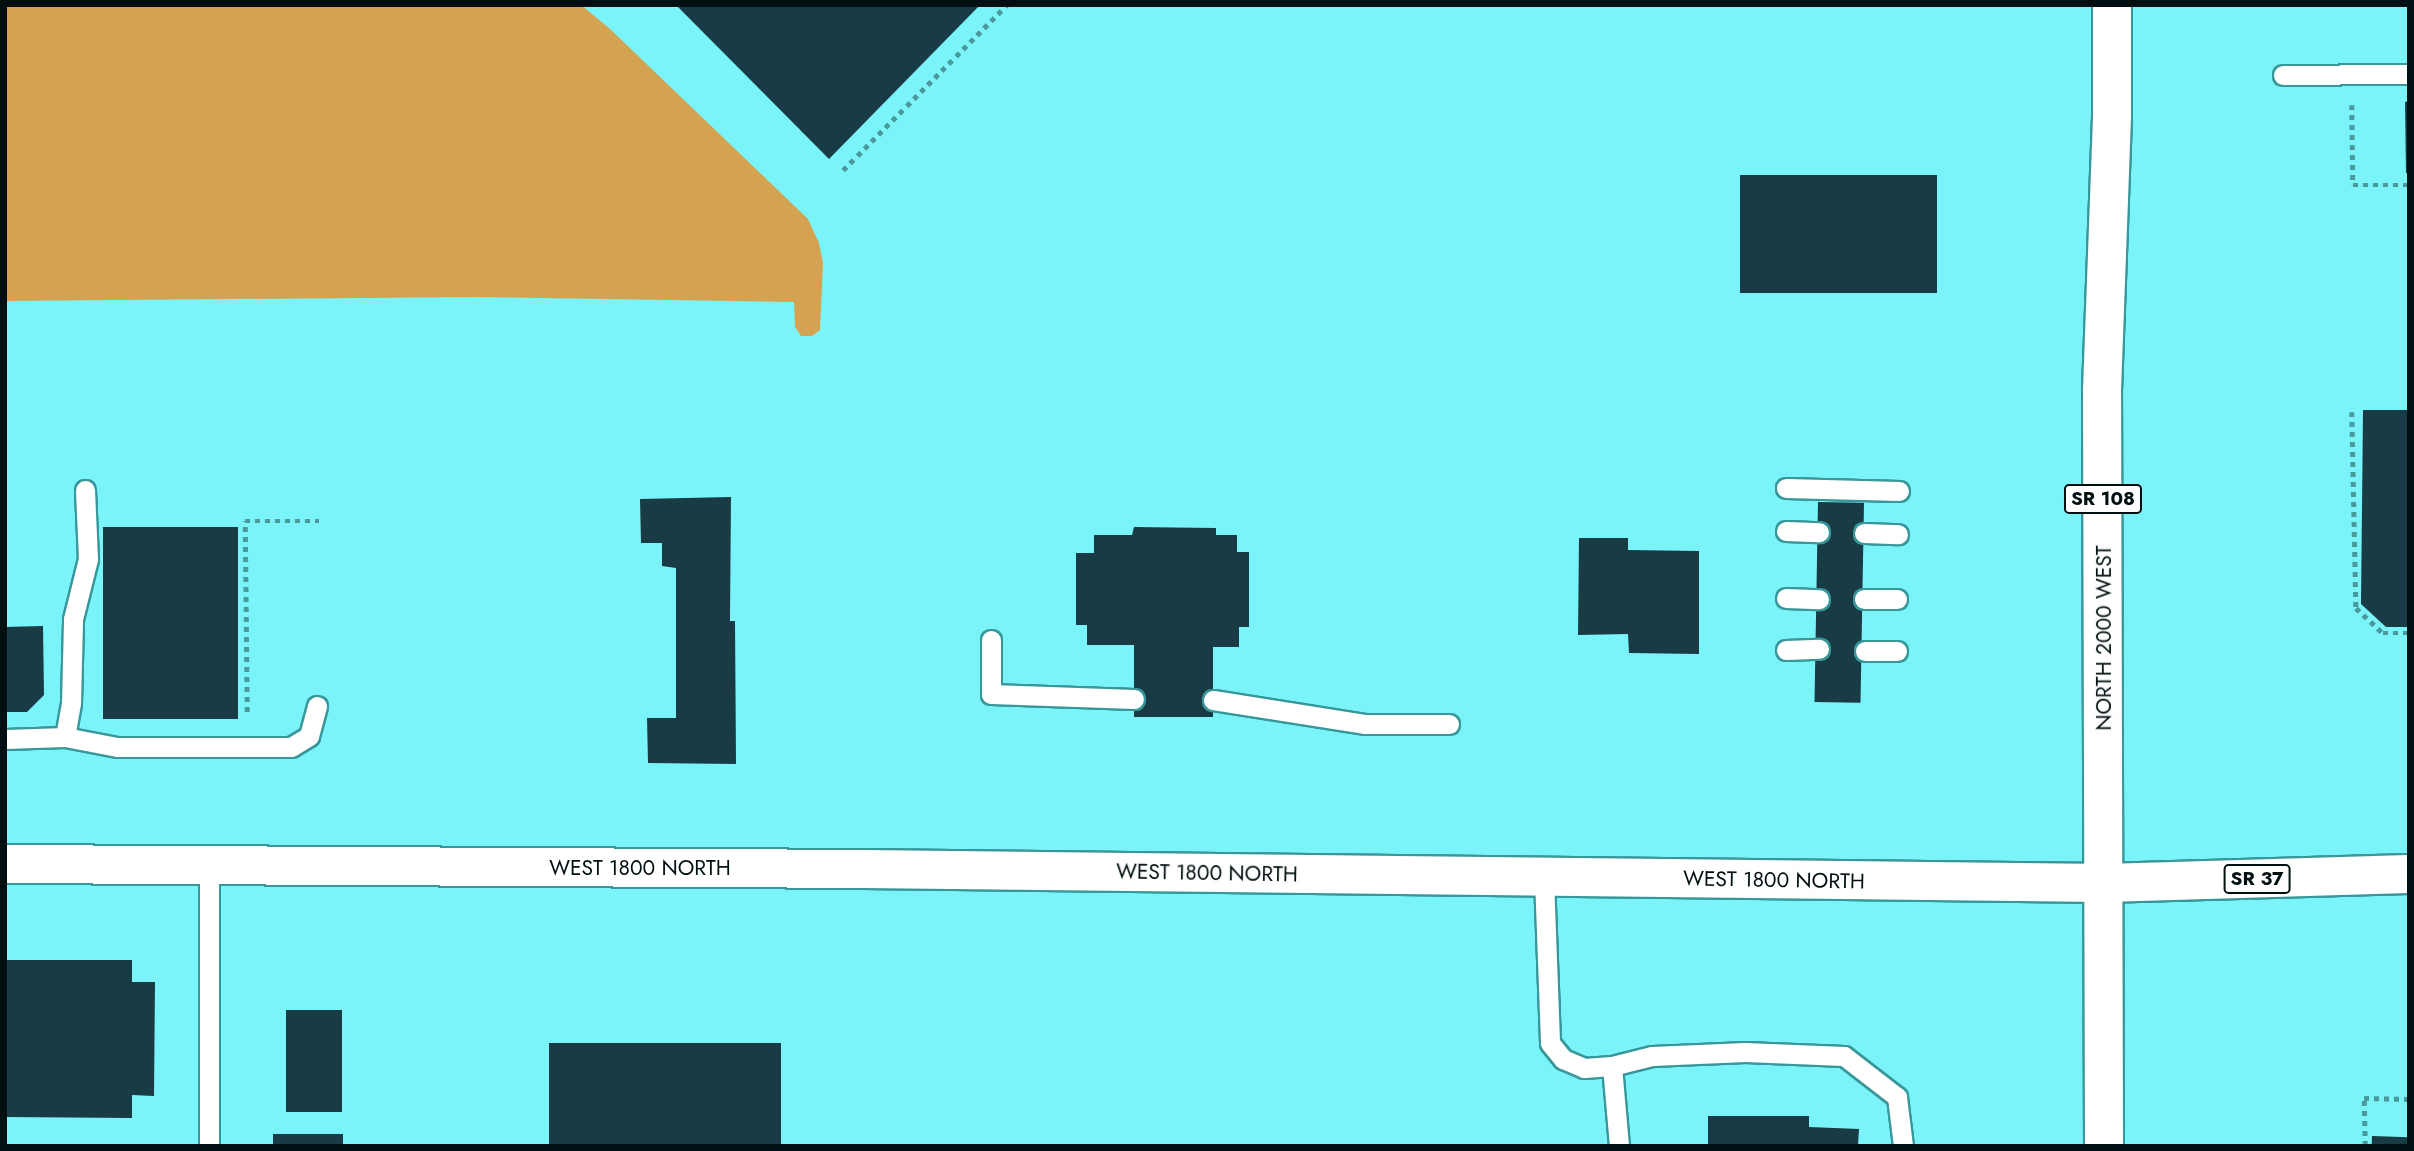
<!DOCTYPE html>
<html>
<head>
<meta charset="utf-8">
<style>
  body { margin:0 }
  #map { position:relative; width:2414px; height:1151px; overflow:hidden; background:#7af4f8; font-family:Jost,sans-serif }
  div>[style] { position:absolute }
  .green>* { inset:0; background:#d4a352 }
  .building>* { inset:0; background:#183b45; transform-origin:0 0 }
  .path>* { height:4.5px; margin-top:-2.25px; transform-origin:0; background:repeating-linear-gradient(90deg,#4a999c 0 5px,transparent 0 10px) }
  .roads { filter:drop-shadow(2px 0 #38979a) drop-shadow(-2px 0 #38979a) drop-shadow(0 2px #38979a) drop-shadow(0 -2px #38979a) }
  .service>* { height:19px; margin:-9.5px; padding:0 9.5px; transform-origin:9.5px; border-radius:9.5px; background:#fff }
  .secondary>* { height:38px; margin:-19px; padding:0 19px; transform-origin:19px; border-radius:19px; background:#fff }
  .primary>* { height:38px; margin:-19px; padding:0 19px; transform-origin:19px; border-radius:19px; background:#fff }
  span { translate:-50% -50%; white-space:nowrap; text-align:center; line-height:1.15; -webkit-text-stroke:7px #fefefe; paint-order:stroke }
  .shield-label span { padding:2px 5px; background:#fefefe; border:2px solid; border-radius:5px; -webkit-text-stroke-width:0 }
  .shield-label { font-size:19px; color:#000f11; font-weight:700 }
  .street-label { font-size:21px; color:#000f11 }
  .frame { position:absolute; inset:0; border:7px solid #000f11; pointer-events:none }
</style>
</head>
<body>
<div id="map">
  <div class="green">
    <i style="clip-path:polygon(5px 5px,581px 5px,609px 28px,808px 219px,819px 243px,823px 263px,820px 330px,812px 336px,801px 336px,795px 327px,794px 302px,474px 297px,5px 301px)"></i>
  </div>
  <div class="building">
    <i style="clip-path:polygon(676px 5px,980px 5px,829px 159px)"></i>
    <i style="clip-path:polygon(2409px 101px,2409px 173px,2406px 173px,2405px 102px)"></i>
    <i style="left:1740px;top:175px;width:197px;height:118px"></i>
    <i style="clip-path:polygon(2363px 410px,2409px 410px,2409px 627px,2386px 627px,2361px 604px)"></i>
    <i style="clip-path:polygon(731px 497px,730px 621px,735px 621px,736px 764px,648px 763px,647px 718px,676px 718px,676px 568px,662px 566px,662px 543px,641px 543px,640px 499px)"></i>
    <i style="left:1818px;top:502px;width:46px;height:200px;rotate:1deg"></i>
    <i style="left:238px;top:527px;width:192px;height:135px;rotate:90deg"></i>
    <i style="clip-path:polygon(1134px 527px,1216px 528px,1216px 535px,1237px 535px,1237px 552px,1249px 552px,1249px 627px,1239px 627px,1239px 647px,1213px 647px,1213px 717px,1134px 717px,1134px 645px,1087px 645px,1087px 625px,1076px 625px,1076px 553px,1094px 553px,1094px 535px,1132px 535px)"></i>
    <i style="clip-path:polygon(1579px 538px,1628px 538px,1628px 550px,1699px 551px,1699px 654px,1629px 653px,1628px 634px,1578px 635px)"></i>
    <i style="clip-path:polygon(43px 626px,44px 695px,27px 712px,5px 712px,5px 627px)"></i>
    <i style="clip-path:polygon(5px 960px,132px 960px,132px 982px,155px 982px,154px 1096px,132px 1095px,132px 1118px,5px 1117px)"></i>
    <i style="left:286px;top:1010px;width:56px;height:102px"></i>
    <i style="left:549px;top:1043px;width:232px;height:103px"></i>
    <i style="clip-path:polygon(1708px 1116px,1809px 1116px,1809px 1127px,1859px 1129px,1858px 1146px,1708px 1146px)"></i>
    <i style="left:273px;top:1134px;width:70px;height:12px"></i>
    <i style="left:2372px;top:1136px;width:37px;height:10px;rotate:2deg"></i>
  </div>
  <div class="path">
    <i style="left:2352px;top:105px;width:80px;rotate:89.3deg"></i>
    <i style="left:2353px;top:185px;width:56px"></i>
    <i style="left:843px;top:170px;width:233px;rotate:-45.2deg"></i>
    <i style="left:2352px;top:412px;width:196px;rotate:88.8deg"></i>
    <i style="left:2356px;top:608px;width:37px;rotate:43deg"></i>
    <i style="left:2383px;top:633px;width:26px"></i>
    <i style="left:247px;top:712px;width:191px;rotate:-90.6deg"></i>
    <i style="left:245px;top:521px;width:74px"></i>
    <i style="left:2365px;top:1146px;width:48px;rotate:-91.2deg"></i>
    <i style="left:2364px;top:1098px;width:45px;rotate:1.3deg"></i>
  </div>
  <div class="roads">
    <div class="service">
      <i style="left:2283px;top:75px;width:126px;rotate:-0.5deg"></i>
      <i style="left:1786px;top:488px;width:113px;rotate:1.5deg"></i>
      <i style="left:1786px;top:531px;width:33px;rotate:2deg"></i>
      <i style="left:1864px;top:533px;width:34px;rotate:2deg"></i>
      <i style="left:1786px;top:598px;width:33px;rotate:2deg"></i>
      <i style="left:1864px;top:599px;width:33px"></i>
      <i style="left:991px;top:640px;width:54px;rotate:90deg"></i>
      <i style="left:991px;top:694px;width:143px;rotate:2deg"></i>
      <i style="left:1786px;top:650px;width:33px;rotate:-2deg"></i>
      <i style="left:1865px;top:651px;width:32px"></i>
      <i style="left:1213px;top:700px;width:153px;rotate:9deg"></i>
      <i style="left:1364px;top:724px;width:85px"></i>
      <i style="left:65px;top:737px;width:35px;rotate:-80deg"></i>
      <i style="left:71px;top:703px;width:84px;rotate:-88.6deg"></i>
      <i style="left:73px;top:619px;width:62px;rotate:-76deg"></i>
      <i style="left:88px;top:559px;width:69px;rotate:-92.5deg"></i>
      <i style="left:5px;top:739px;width:60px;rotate:-1.9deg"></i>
      <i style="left:65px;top:737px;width:53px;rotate:10.9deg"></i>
      <i style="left:117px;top:747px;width:174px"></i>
      <i style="left:291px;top:747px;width:21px;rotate:-31deg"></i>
      <i style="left:309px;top:736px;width:31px;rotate:-75deg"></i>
      <i style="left:209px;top:865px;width:281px;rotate:90deg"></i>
      <i style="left:1544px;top:878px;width:165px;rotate:87.9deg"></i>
      <i style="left:1550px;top:1043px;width:21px;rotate:51deg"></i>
      <i style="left:1563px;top:1059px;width:23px;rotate:23deg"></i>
      <i style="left:1584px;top:1068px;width:28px;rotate:-4deg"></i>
      <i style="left:1612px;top:1066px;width:41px;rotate:-14deg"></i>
      <i style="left:1652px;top:1056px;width:93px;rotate:-2.5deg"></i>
      <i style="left:1745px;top:1052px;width:99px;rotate:2.3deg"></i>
      <i style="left:1844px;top:1056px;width:67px;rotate:37.7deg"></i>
      <i style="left:1897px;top:1097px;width:49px;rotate:83deg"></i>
      <i style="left:1612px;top:1066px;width:80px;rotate:85deg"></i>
    </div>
    <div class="secondary">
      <i style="left:5px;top:864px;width:858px;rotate:0.33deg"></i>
      <i style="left:863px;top:869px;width:1242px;rotate:0.65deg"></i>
    </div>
    <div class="primary">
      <i style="left:2105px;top:883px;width:304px;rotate:-1.7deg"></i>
      <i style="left:2104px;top:1146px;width:756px;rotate:-90.15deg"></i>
      <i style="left:2102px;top:390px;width:275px;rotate:-87.9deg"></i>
      <i style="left:2112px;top:115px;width:110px;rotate:-90deg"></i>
    </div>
  </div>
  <div class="shield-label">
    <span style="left:2103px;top:499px">SR 108</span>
    <span style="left:2257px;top:879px">SR 37</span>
  </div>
  <div class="street-label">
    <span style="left:2104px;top:638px;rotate:-90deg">NORTH 2000 WEST</span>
    <span style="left:640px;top:868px">WEST 1800 NORTH</span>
    <span style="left:1207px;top:873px;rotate:1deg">WEST 1800 NORTH</span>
    <span style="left:1774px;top:880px;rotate:1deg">WEST 1800 NORTH</span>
  </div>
  <div class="frame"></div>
</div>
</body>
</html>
